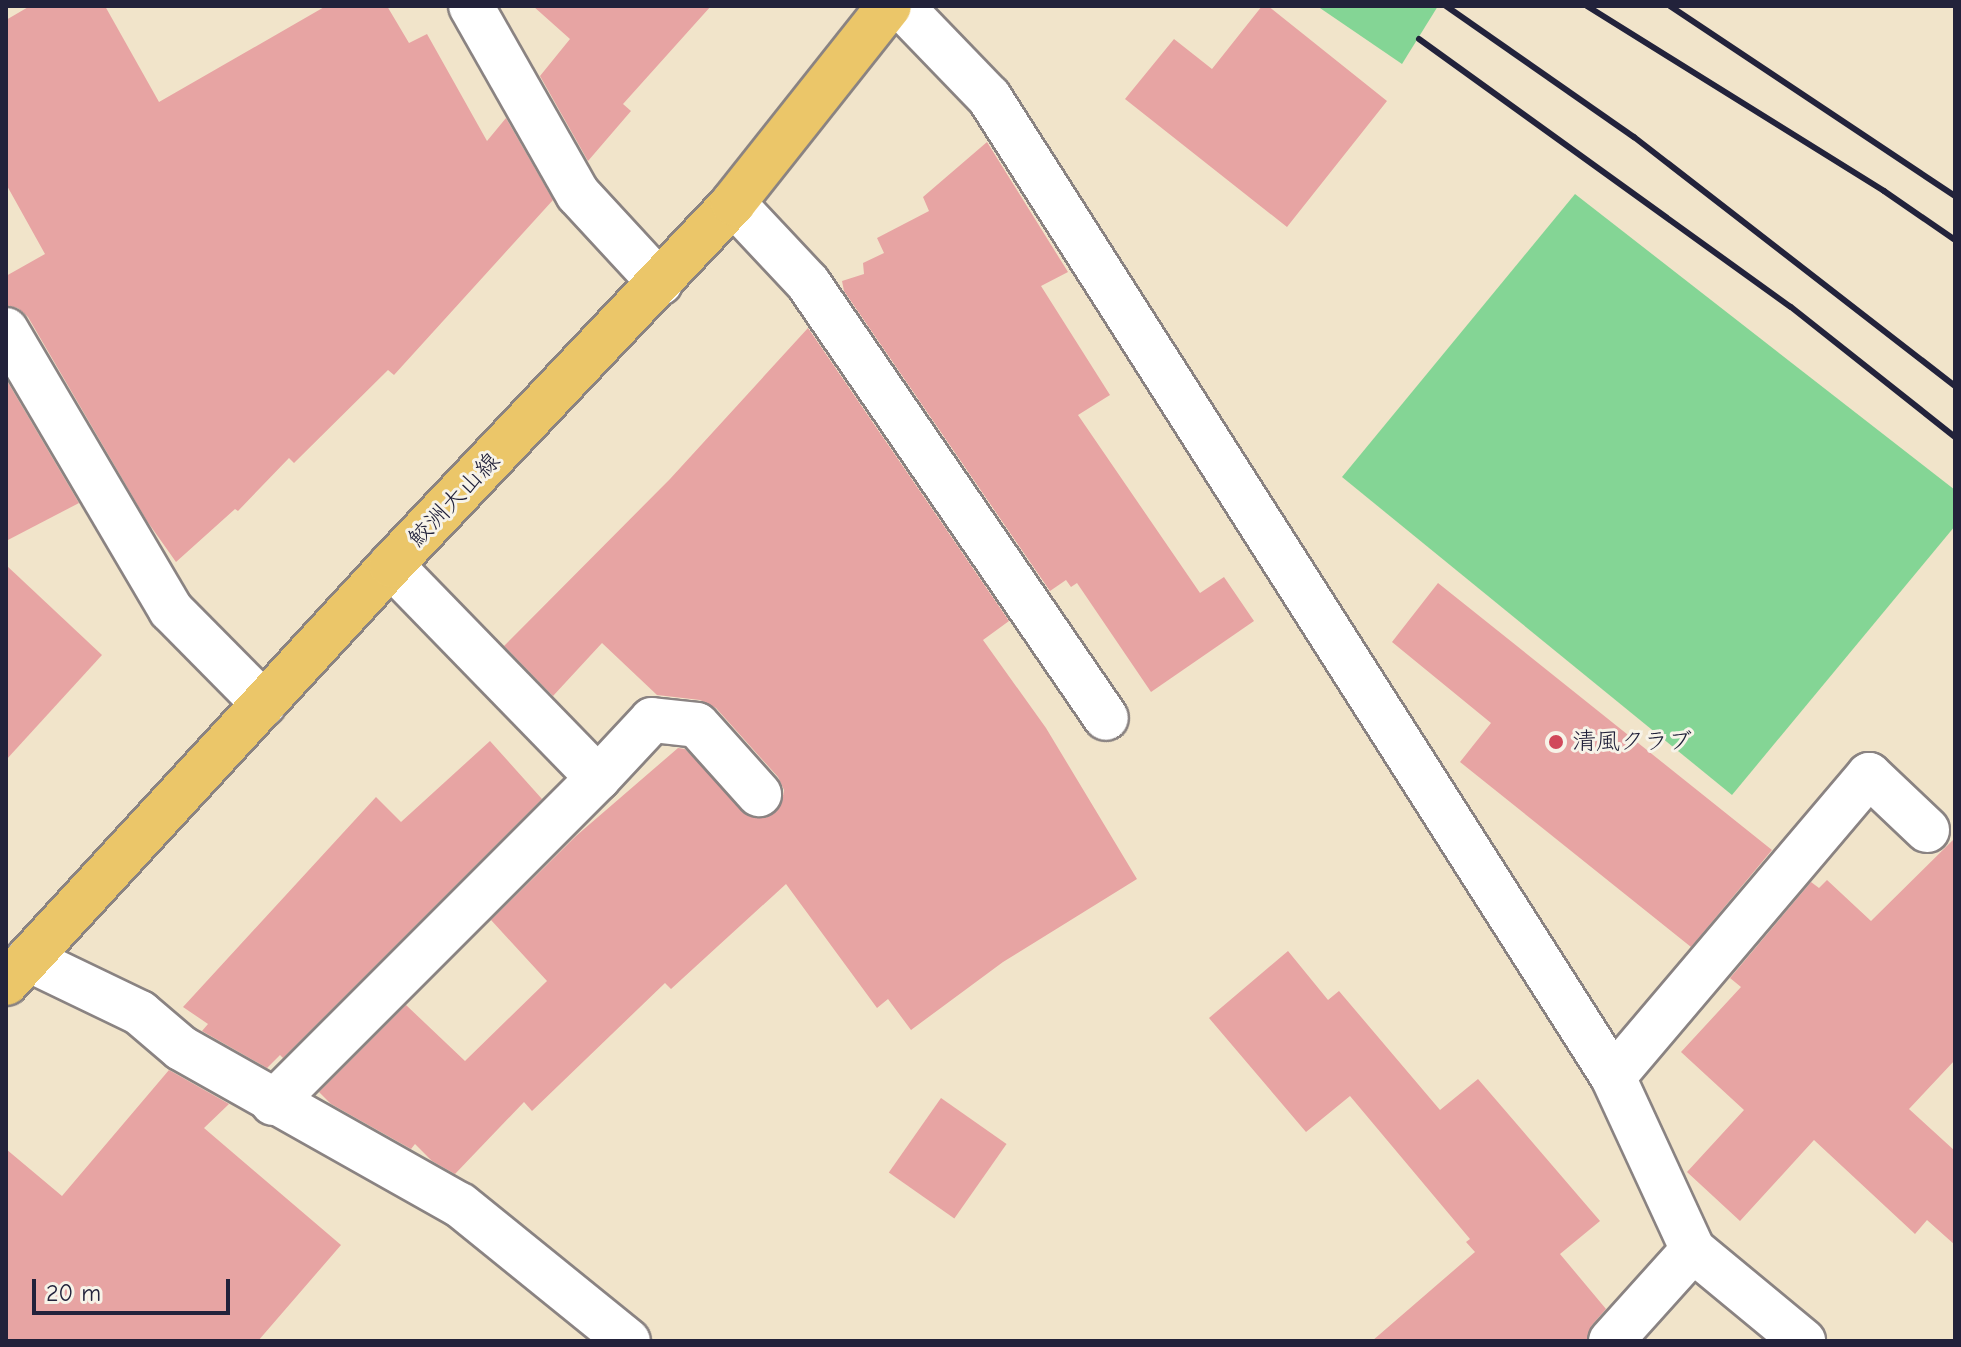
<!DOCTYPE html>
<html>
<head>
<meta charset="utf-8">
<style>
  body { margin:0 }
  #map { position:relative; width:1961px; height:1347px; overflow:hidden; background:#f1e4ca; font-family:"Comic Neue","Klee One",sans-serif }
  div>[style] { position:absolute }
  .green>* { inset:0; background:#84d595 }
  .building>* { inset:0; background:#e7a4a3; transform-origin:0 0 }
  .roads { filter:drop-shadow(2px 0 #8a8382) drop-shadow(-2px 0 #8a8382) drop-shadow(0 2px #8a8382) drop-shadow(0 -2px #8a8382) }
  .minor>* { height:44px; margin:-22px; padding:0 22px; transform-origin:22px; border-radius:22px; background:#fff }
  .major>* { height:44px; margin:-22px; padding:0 22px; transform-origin:22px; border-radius:22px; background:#ebc669 }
  .rail>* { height:6px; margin:-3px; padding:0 3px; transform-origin:3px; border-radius:3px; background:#22223b }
  .dots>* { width:22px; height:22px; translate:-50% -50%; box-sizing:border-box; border:4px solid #f7f3e8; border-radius:50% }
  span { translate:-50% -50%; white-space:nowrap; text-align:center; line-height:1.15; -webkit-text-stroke:6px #f7f3e8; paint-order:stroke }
  .street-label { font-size:24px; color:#22223b }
  .poi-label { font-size:24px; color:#22223b }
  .left { translate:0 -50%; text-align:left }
  .frame { position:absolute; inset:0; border:8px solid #22223b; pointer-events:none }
  .scale { position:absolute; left:32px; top:1279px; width:198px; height:36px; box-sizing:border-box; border:4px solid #22223b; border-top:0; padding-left:10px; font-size:24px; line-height:28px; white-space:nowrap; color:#22223b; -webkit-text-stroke:6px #f7f3e8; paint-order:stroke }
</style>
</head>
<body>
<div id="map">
  <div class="green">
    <i style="clip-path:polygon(1317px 6px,1438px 6px,1402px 64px)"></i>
    <i style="clip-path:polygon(1575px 194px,1955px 490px,1955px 526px,1732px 795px,1342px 477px)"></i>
  </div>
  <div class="building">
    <i style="clip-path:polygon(30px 6px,105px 6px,159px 102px,326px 6px,387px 6px,409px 43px,427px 34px,487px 141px,506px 118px,553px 200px,394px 375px,388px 370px,294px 463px,289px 458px,238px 511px,235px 509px,176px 562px,147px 521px,28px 317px,18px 308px,6px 305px,6px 276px,45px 254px,6px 184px,6px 20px)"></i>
    <i style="clip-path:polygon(533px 6px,711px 6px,623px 104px,631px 111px,588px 161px,540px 76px,570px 39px)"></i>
    <i style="clip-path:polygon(1262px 6px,1268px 6px,1387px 101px,1287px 227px,1125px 99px,1174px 39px,1212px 69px)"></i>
    <i style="clip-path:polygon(987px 142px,1068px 272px,1041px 286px,1110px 395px,1078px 415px,1200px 593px,1224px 577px,1254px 621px,1151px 692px,1077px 583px,1071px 587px,1066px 580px,1050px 591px,844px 291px,842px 281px,864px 274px,863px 263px,884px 253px,877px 238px,929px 211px,923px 197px)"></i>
    <i style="clip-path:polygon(808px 328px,1009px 621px,983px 640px,1046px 728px,1137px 879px,1003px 962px,911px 1030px,888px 999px,877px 1008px,786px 884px,671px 989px,665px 983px,532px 1111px,524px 1102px,455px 1174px,432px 1161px,415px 1144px,411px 1149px,331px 1104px,319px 1092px,406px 1005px,465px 1061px,547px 981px,491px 920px,576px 836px,678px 748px,685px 749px,751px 817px,765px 818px,776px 812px,782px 802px,784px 790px,778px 777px,716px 708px,700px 700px,657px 695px,602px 643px,553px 696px,504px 646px,670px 479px)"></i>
    <i style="clip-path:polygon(6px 379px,79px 503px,6px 541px)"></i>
    <i style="clip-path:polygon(6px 565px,102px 655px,6px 760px)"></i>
    <i style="clip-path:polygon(1438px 583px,1772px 850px,1691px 947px,1460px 762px,1491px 723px,1392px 642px)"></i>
    <i style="clip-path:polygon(490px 741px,542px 799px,283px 1058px,280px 1055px,267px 1068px,202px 1031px,208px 1024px,183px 1007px,376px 797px,401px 822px)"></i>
    <i style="clip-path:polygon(1955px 838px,1955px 1060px,1909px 1109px,1955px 1151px,1955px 1245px,1927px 1220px,1915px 1234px,1814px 1140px,1740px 1221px,1687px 1172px,1744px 1110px,1681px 1052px,1741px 987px,1730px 978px,1811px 882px,1819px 888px,1827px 880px,1871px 921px)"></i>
    <i style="clip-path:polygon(1288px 951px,1328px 1000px,1339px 991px,1440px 1110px,1478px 1079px,1600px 1221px,1560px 1254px,1606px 1309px,1592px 1325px,1587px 1341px,1372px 1341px,1475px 1252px,1466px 1242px,1470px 1239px,1350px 1096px,1306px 1132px,1209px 1018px)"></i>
    <i style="clip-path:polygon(169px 1070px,229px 1104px,204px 1128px,341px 1245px,258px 1341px,6px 1341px,6px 1149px,62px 1196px)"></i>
    <i style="left:941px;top:1098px;width:80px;height:91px;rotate:35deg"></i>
  </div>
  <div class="roads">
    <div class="minor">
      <i style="left:471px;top:6px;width:216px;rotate:60.4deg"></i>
      <i style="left:578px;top:194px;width:121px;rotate:47.3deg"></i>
      <i style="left:901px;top:6px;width:127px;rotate:46deg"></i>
      <i style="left:989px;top:97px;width:1162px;rotate:57.51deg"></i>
      <i style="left:1613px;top:1077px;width:191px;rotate:65.2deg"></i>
      <i style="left:1693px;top:1250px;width:143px;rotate:39.6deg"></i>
      <i style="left:733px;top:203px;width:110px;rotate:46.8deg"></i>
      <i style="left:808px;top:283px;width:527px;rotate:55.59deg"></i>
      <i style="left:6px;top:330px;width:325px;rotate:59.5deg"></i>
      <i style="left:171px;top:610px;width:132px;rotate:45.3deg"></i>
      <i style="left:598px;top:778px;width:79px;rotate:-47deg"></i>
      <i style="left:652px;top:720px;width:45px;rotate:6.3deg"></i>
      <i style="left:697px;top:725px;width:93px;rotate:48.1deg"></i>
      <i style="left:28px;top:959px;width:124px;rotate:25.7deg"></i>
      <i style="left:140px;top:1013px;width:54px;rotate:40.5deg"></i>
      <i style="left:181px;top:1048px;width:320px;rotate:29.4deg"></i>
      <i style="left:460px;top:1205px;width:216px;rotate:39deg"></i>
      <i style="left:1613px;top:1077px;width:396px;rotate:-49.7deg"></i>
      <i style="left:1869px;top:775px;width:80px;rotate:43.5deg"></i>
      <i style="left:273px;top:1103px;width:460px;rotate:-45deg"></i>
      <i style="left:598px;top:778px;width:297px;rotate:-134.2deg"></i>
      <i style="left:1611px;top:1341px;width:122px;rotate:-48deg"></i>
    </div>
    <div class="major">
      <i style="left:6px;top:983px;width:568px;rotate:-47.35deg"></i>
      <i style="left:391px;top:565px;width:498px;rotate:-46.6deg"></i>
      <i style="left:733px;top:203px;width:251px;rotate:-51.6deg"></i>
    </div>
  </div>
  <div class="rail">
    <i style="left:1446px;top:6px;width:229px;rotate:34.9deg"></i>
    <i style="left:1634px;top:137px;width:406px;rotate:37.8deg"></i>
    <i style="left:1587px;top:6px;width:350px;rotate:31.9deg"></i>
    <i style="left:1884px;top:191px;width:86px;rotate:34.6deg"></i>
    <i style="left:1670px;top:6px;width:343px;rotate:33.7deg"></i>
    <i style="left:1419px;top:39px;width:458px;rotate:35.8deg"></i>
    <i style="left:1791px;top:307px;width:209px;rotate:38.4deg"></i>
  </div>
  <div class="dots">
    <i style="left:1556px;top:742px;background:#d1495b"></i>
  </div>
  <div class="street-label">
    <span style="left:454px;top:500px;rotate:-46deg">鮫洲大山線</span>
  </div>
  <div class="poi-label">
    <span class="left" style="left:1572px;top:742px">清風クラブ</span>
  </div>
  <div class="frame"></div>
  <div class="scale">20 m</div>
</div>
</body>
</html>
